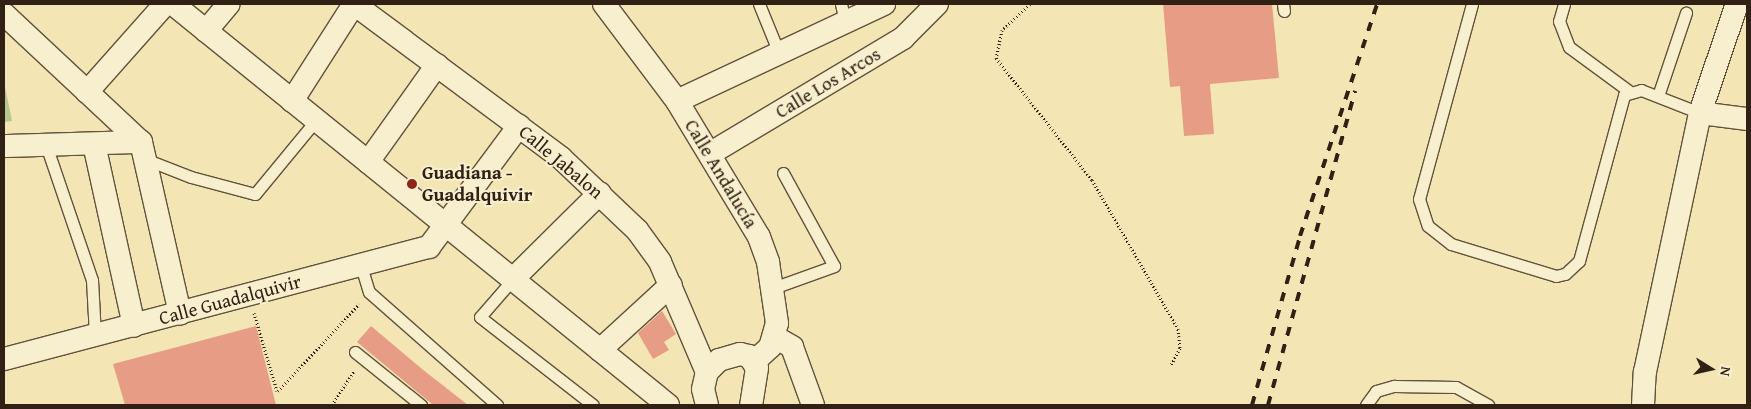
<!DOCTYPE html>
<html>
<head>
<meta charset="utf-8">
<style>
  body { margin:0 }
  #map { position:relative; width:1751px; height:409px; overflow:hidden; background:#f3e6b4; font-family:"Gentium Book Plus",serif }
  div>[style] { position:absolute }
  .green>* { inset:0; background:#b8c68f }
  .building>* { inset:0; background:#e79c85 }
  .path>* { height:3px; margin-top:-1.5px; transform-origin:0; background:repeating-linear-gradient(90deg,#312114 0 1px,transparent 0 3.5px) }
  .roads { filter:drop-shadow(1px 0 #62523c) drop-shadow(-1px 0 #62523c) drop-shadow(0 1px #62523c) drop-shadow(0 -1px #62523c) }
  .lane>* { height:11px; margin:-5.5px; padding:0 5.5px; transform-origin:5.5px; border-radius:5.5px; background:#f7efce }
  .street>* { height:22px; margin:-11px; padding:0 11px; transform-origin:11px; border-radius:11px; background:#f7efce }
  .rail>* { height:4px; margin-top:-2px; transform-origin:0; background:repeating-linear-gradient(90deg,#312114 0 9px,transparent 0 18px) }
  .dots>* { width:14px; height:14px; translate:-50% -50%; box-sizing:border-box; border:2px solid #f7efce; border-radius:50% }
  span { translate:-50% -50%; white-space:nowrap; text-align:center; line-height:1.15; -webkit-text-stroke:4px #f7efce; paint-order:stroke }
  .street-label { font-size:19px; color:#312114 }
  .poi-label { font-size:19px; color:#312114; font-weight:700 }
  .left { translate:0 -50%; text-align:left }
  .frame { position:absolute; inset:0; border:5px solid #312114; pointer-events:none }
  .north { position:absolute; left:1686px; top:344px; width:50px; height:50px; -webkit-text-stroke:4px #f7efce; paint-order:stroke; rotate:100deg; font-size:14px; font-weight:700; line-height:20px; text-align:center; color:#312114 }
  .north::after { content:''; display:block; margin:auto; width:18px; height:22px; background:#312114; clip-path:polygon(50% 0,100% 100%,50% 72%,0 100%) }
</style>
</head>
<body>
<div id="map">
  <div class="green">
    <i style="clip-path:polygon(4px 82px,12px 121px,4px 122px)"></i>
  </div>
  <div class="building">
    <i style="clip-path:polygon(1163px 4px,1272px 4px,1279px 78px,1210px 84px,1214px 134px,1184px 136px,1180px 86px,1170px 87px)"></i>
    <i style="clip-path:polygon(662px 311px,676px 334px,664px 342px,669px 350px,653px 359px,638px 333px)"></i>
    <i style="clip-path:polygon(256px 326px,276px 405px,125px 405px,113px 364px)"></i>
    <i style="clip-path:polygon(371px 326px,422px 369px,468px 405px,433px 405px,357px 342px)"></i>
  </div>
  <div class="path">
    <i style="left:1030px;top:4px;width:38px;rotate:137deg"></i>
    <i style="left:1002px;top:30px;width:29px;rotate:102deg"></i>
    <i style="left:996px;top:58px;width:155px;rotate:51.8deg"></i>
    <i style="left:1092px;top:180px;width:172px;rotate:60deg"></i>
    <i style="left:1178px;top:329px;width:19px;rotate:84deg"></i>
    <i style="left:1180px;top:348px;width:19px;rotate:118deg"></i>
    <i style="left:254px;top:313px;width:81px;rotate:73.6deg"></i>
    <i style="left:278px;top:391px;width:119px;rotate:-47deg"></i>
    <i style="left:332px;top:405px;width:40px;rotate:-57.1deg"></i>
  </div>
  <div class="roads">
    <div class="lane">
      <i style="left:759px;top:4px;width:53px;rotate:67.8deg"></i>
      <i style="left:841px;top:4px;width:18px;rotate:77deg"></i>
      <i style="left:1283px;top:4px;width:7px;rotate:82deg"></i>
      <i style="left:1472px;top:4px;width:202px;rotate:105.2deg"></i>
      <i style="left:1419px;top:199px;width:28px;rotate:72deg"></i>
      <i style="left:1428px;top:226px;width:29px;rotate:38deg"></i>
      <i style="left:1451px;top:244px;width:110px;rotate:16.9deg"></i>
      <i style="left:1556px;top:276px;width:9px;rotate:-13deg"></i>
      <i style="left:1565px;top:274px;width:19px;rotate:-43deg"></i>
      <i style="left:1579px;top:261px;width:172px;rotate:-74.8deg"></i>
      <i style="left:1624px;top:95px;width:18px;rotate:-16deg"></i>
      <i style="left:1641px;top:90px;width:63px;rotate:21.3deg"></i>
      <i style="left:1564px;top:4px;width:18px;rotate:106deg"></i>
      <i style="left:1559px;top:21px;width:28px;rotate:69deg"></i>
      <i style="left:1569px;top:47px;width:74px;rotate:36.3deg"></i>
      <i style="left:1658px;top:96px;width:88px;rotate:-71.4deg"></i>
      <i style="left:46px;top:145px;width:143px;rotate:71.2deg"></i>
      <i style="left:92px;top:280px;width:56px;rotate:86.9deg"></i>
      <i style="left:145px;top:159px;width:49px;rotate:21.4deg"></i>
      <i style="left:191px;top:177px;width:66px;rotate:14.9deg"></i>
      <i style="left:255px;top:194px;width:96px;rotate:-50.5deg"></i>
      <i style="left:361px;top:266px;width:27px;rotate:73deg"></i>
      <i style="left:369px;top:292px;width:171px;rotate:41.4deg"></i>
      <i style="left:513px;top:279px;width:50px;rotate:131deg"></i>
      <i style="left:480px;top:317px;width:143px;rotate:37.9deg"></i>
      <i style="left:773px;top:288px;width:65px;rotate:-19.8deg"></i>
      <i style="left:834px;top:266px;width:106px;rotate:-118.7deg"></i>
      <i style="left:355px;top:352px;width:85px;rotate:38.8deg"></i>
      <i style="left:1366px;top:405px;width:17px;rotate:-54deg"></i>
      <i style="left:1376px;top:391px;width:19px;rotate:-16deg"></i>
      <i style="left:1394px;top:386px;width:62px;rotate:0.9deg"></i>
      <i style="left:1456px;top:387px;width:37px;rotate:29deg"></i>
    </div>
    <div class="street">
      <i style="left:173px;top:4px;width:637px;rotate:39.01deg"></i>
      <i style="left:354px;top:4px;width:258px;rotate:36.6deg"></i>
      <i style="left:561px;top:158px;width:105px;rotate:43.5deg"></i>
      <i style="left:637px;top:230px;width:39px;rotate:54deg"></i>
      <i style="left:660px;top:262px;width:120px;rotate:66.9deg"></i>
      <i style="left:604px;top:4px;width:121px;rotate:53deg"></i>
      <i style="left:677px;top:101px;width:159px;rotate:58.9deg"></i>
      <i style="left:759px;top:237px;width:27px;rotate:70deg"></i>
      <i style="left:768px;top:262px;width:62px;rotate:81.6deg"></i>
      <i style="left:777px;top:323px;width:25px;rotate:106deg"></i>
      <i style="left:770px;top:347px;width:21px;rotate:137deg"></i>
      <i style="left:4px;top:14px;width:187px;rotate:43.1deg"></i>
      <i style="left:141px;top:142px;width:176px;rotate:77.2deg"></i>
      <i style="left:206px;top:31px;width:35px;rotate:-50deg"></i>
      <i style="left:87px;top:92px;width:118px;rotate:-48.4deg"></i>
      <i style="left:292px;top:101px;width:115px;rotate:-57.4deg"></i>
      <i style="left:677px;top:101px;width:229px;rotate:-25.1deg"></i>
      <i style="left:1700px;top:113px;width:47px;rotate:7.3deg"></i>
      <i style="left:94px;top:144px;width:186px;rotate:77.6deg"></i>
      <i style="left:4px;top:146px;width:137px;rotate:-1.7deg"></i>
      <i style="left:711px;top:153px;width:224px;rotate:-30.9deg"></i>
      <i style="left:903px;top:38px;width:48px;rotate:-45deg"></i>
      <i style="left:368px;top:162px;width:119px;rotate:-54.6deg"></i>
      <i style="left:513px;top:279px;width:122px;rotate:-44.7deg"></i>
      <i style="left:775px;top:337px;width:20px;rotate:30deg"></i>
      <i style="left:792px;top:347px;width:62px;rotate:70.1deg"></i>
      <i style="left:600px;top:350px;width:96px;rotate:-42.5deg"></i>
      <i style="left:4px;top:359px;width:440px;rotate:-14.8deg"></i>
      <i style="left:429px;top:247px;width:151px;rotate:-53.4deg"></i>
      <i style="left:707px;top:405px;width:16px;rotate:-104deg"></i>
      <i style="left:703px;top:389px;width:17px;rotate:-77deg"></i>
      <i style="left:707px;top:372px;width:17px;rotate:-45deg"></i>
      <i style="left:719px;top:360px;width:22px;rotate:-16deg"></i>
      <i style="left:740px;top:354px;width:9px;rotate:13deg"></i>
      <i style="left:749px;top:356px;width:14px;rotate:56deg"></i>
      <i style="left:757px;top:368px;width:37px;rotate:99deg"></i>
      <i style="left:1643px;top:405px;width:33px;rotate:-87deg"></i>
      <i style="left:1645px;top:372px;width:265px;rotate:-78deg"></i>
      <i style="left:1700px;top:113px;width:115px;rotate:-71.3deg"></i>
    </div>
  </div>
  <div class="rail">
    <i style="left:1252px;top:405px;width:176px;rotate:-74.1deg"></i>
    <i style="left:1300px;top:236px;width:244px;rotate:-71.6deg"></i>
    <i style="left:1268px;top:405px;width:326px;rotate:-74.5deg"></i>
  </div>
  <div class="dots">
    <i style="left:412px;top:184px;background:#8f2418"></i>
  </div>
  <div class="street-label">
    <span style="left:828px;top:83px;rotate:-31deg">Calle Los Arcos</span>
    <span style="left:561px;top:162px;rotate:40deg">Calle Jabalon</span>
    <span style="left:721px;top:174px;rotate:59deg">Calle Andalucía</span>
    <span style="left:230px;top:300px;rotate:-15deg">Calle Guadalquivir</span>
  </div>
  <div class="poi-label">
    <span class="left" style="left:422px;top:184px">Guadiana -<br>Guadalquivir</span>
  </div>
  <div class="frame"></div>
  <div class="north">N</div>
</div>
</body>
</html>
